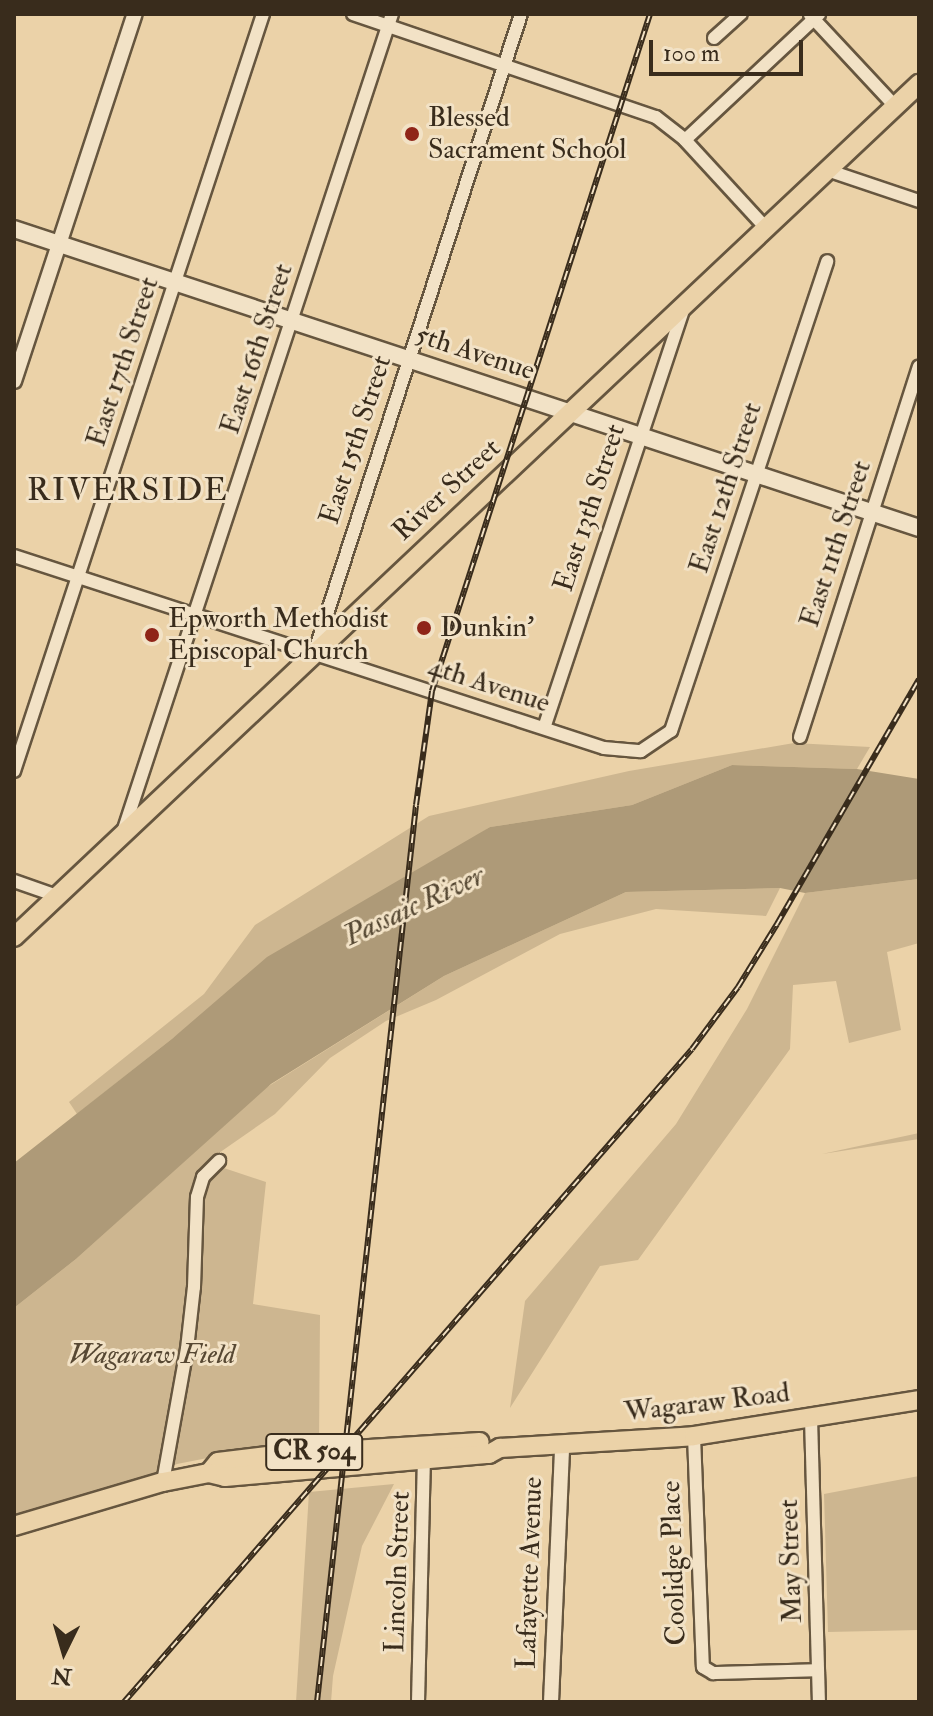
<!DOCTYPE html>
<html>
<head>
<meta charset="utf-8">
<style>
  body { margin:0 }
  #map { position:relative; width:933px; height:1716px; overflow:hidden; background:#ebd2a8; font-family:"IM FELL Double Pica",serif }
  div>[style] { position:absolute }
  .green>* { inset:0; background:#cdb690 }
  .water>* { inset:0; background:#ae9a78 }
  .roads { filter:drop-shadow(2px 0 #66563f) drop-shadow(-2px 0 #66563f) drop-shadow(0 2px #66563f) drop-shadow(0 -2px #66563f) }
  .minor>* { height:12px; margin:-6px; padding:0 6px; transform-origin:6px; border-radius:6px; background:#f2e2c6 }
  .tertiary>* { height:14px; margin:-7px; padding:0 7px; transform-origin:7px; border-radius:7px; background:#f2e2c6 }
  .secondary>* { height:16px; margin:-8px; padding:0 8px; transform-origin:8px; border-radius:8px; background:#f2e2c6 }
  .primary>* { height:18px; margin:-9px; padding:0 9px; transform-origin:9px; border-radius:9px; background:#ebd2a8 }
  .rail>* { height:6px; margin-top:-3px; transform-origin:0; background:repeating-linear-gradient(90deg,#f2e2c6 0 9px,#392c1c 0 18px); box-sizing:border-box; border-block:2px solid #392c1c }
  .dots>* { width:22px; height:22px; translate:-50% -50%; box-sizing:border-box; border:4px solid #f2e2c6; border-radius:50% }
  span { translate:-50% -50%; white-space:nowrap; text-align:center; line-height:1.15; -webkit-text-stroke:6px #f2e2c6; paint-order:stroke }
  .shield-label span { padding:2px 6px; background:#f2e2c6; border:2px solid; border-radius:6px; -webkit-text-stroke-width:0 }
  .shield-label { font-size:26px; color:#392c1c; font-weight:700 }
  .poi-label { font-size:28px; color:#392c1c }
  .left { translate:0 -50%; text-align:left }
  .street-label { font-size:28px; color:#392c1c }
  .park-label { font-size:28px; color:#574833; font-style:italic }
  .water-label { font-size:30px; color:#564833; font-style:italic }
  .quarter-label { font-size:32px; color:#392c1c; letter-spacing:2px }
  .frame { position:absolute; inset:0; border:16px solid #392c1c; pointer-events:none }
  .north { position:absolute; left:24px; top:1612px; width:80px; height:80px; -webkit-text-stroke:6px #f2e2c6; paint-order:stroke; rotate:185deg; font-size:22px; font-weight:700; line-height:32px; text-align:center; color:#392c1c }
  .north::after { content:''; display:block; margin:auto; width:28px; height:36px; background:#392c1c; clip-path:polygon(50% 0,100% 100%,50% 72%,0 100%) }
  .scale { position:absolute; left:649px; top:40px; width:154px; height:36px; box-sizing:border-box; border:4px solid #392c1c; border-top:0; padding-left:10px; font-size:24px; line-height:28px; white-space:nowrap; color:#392c1c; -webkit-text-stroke:6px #f2e2c6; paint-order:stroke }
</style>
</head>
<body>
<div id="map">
  <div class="green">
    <i style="clip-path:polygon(794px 743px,870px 747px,857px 769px,732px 765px,632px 805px,490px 827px,173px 1038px,77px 1114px,69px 1102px,204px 994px,255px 925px,429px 816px,629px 771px)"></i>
    <i style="clip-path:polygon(919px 879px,919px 943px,887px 952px,901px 1030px,849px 1043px,836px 981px,793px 985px,790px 1049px,638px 1260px,600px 1266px,510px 1408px,525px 1301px,676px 1124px,747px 1009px,805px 893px)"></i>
    <i style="clip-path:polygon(780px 888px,766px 916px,656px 909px,560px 934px,436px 1000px,386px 1021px,330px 1058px,275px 1114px,206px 1162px,266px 1182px,253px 1304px,320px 1315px,319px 1444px,243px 1451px,177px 1464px,95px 1495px,14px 1518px,14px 1308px,76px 1259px,264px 1089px,444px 976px,626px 892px)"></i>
    <i style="clip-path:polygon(919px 1133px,919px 1139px,822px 1154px)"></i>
    <i style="clip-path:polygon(919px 1476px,919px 1630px,828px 1632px,824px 1494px)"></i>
    <i style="clip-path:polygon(394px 1484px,362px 1546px,333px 1676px,331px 1702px,296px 1702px,309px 1492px)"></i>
  </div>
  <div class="water">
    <i style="clip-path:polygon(732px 765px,857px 769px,919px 779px,919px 879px,805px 893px,780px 888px,626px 892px,444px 976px,271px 1084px,76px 1259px,14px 1308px,14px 1163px,173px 1038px,267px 957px,490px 827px,632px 805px)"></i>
  </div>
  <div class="roads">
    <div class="minor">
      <i style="left:353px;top:14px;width:320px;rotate:18.8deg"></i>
      <i style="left:656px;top:117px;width:37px;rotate:38deg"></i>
      <i style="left:685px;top:140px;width:120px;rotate:47.4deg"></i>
      <i style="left:810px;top:15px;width:125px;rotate:47deg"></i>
      <i style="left:714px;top:38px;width:36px;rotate:-42deg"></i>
      <i style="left:685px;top:140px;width:184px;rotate:-43.2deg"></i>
      <i style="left:827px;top:170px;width:97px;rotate:18.6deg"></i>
      <i style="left:14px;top:556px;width:620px;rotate:18.03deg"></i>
      <i style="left:604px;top:748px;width:37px;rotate:5deg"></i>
      <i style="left:641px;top:751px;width:36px;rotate:-34deg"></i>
      <i style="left:671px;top:731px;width:495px;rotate:-71.6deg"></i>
      <i style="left:314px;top:654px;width:673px;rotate:-72.08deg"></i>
      <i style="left:544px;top:728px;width:441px;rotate:-71.6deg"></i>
      <i style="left:800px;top:737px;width:389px;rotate:-72.2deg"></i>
      <i style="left:14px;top:771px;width:797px;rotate:-71.79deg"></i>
      <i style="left:123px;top:832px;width:861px;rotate:-71.8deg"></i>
      <i style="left:14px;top:881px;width:46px;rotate:19.2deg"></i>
      <i style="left:811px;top:1418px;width:284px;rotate:88.4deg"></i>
      <i style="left:694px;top:1436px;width:231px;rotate:87.8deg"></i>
      <i style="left:703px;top:1667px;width:12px;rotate:31deg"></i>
      <i style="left:713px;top:1673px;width:105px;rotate:-1.6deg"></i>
      <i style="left:163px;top:1482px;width:135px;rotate:-79.8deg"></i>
      <i style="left:187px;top:1349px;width:62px;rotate:-83.6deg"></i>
      <i style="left:194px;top:1287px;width:90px;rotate:-88.1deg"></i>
      <i style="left:197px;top:1197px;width:21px;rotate:-73deg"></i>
      <i style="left:203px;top:1177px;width:23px;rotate:-45deg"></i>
      <i style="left:418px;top:1702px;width:247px;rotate:-88.6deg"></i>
    </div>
    <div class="tertiary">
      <i style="left:14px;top:381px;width:386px;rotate:-71.8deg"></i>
      <i style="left:551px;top:1702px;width:255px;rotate:-87.5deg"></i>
    </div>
    <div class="secondary">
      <i style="left:14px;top:229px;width:953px;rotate:18.28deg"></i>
    </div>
    <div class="primary">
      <i style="left:14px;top:937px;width:1244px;rotate:-43.31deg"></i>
      <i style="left:209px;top:1473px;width:14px;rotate:-51deg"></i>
      <i style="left:218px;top:1462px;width:56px;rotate:-7.1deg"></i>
      <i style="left:274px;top:1455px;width:206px;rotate:-3.6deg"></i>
      <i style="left:14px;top:1526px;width:155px;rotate:-16.5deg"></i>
      <i style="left:163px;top:1482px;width:47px;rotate:-11.1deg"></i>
      <i style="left:209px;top:1473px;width:16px;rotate:14deg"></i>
      <i style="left:225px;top:1477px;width:265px;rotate:-5deg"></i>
      <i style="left:489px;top:1454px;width:13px;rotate:-29deg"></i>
      <i style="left:500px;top:1448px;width:194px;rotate:-3.5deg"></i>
      <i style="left:694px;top:1436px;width:228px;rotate:-9.1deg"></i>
    </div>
  </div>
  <div class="rail">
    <i style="left:124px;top:1702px;width:865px;rotate:-48.98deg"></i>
    <i style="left:692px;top:1049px;width:77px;rotate:-53.4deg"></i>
    <i style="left:738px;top:987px;width:74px;rotate:-58.2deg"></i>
    <i style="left:777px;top:924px;width:283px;rotate:-59.9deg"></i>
    <i style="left:317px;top:1702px;width:902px;rotate:-83.7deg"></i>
    <i style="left:416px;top:805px;width:115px;rotate:-82deg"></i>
    <i style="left:432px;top:691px;width:711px;rotate:-72.15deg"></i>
  </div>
  <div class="dots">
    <i style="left:412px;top:134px;background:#8f2418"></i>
    <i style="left:424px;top:628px;background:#8f2418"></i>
    <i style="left:152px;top:635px;background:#8f2418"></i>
  </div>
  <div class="shield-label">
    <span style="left:314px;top:1452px">CR 504</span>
  </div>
  <div class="poi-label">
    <span class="left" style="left:428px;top:134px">Blessed<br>Sacrament School</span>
    <span class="left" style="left:168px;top:635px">Epworth Methodist<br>Episcopal Church</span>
    <span class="left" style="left:440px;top:628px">Dunkin'</span>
  </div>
  <div class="street-label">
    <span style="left:257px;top:349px;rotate:-72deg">East 16th Street</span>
    <span style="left:475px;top:353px;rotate:18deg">5th Avenue</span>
    <span style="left:123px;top:362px;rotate:-72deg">East 17th Street</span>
    <span style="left:356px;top:440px;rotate:-72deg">East 15th Street</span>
    <span style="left:726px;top:488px;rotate:-72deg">East 12th Street</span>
    <span style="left:447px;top:490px;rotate:-43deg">River Street</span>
    <span style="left:590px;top:508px;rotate:-72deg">East 13th Street</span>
    <span style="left:836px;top:544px;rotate:-72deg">East 11th Street</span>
    <span style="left:489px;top:685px;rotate:18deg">4th Avenue</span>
    <span style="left:707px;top:1403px;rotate:-7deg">Wagaraw Road</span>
    <span style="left:791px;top:1561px;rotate:-92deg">May Street</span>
    <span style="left:674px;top:1563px;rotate:-92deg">Coolidge Place</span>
    <span style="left:398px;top:1572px;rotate:-88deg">Lincoln Street</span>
    <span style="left:530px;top:1573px;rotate:-88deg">Lafayette Avenue</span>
  </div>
  <div class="park-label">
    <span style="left:152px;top:1355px">Wagaraw Field</span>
  </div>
  <div class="water-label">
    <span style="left:414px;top:906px;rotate:-25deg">Passaic River</span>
  </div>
  <div class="quarter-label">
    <span style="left:128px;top:490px">RIVERSIDE</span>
  </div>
  <div class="frame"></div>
  <div class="north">N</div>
  <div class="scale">100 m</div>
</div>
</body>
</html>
